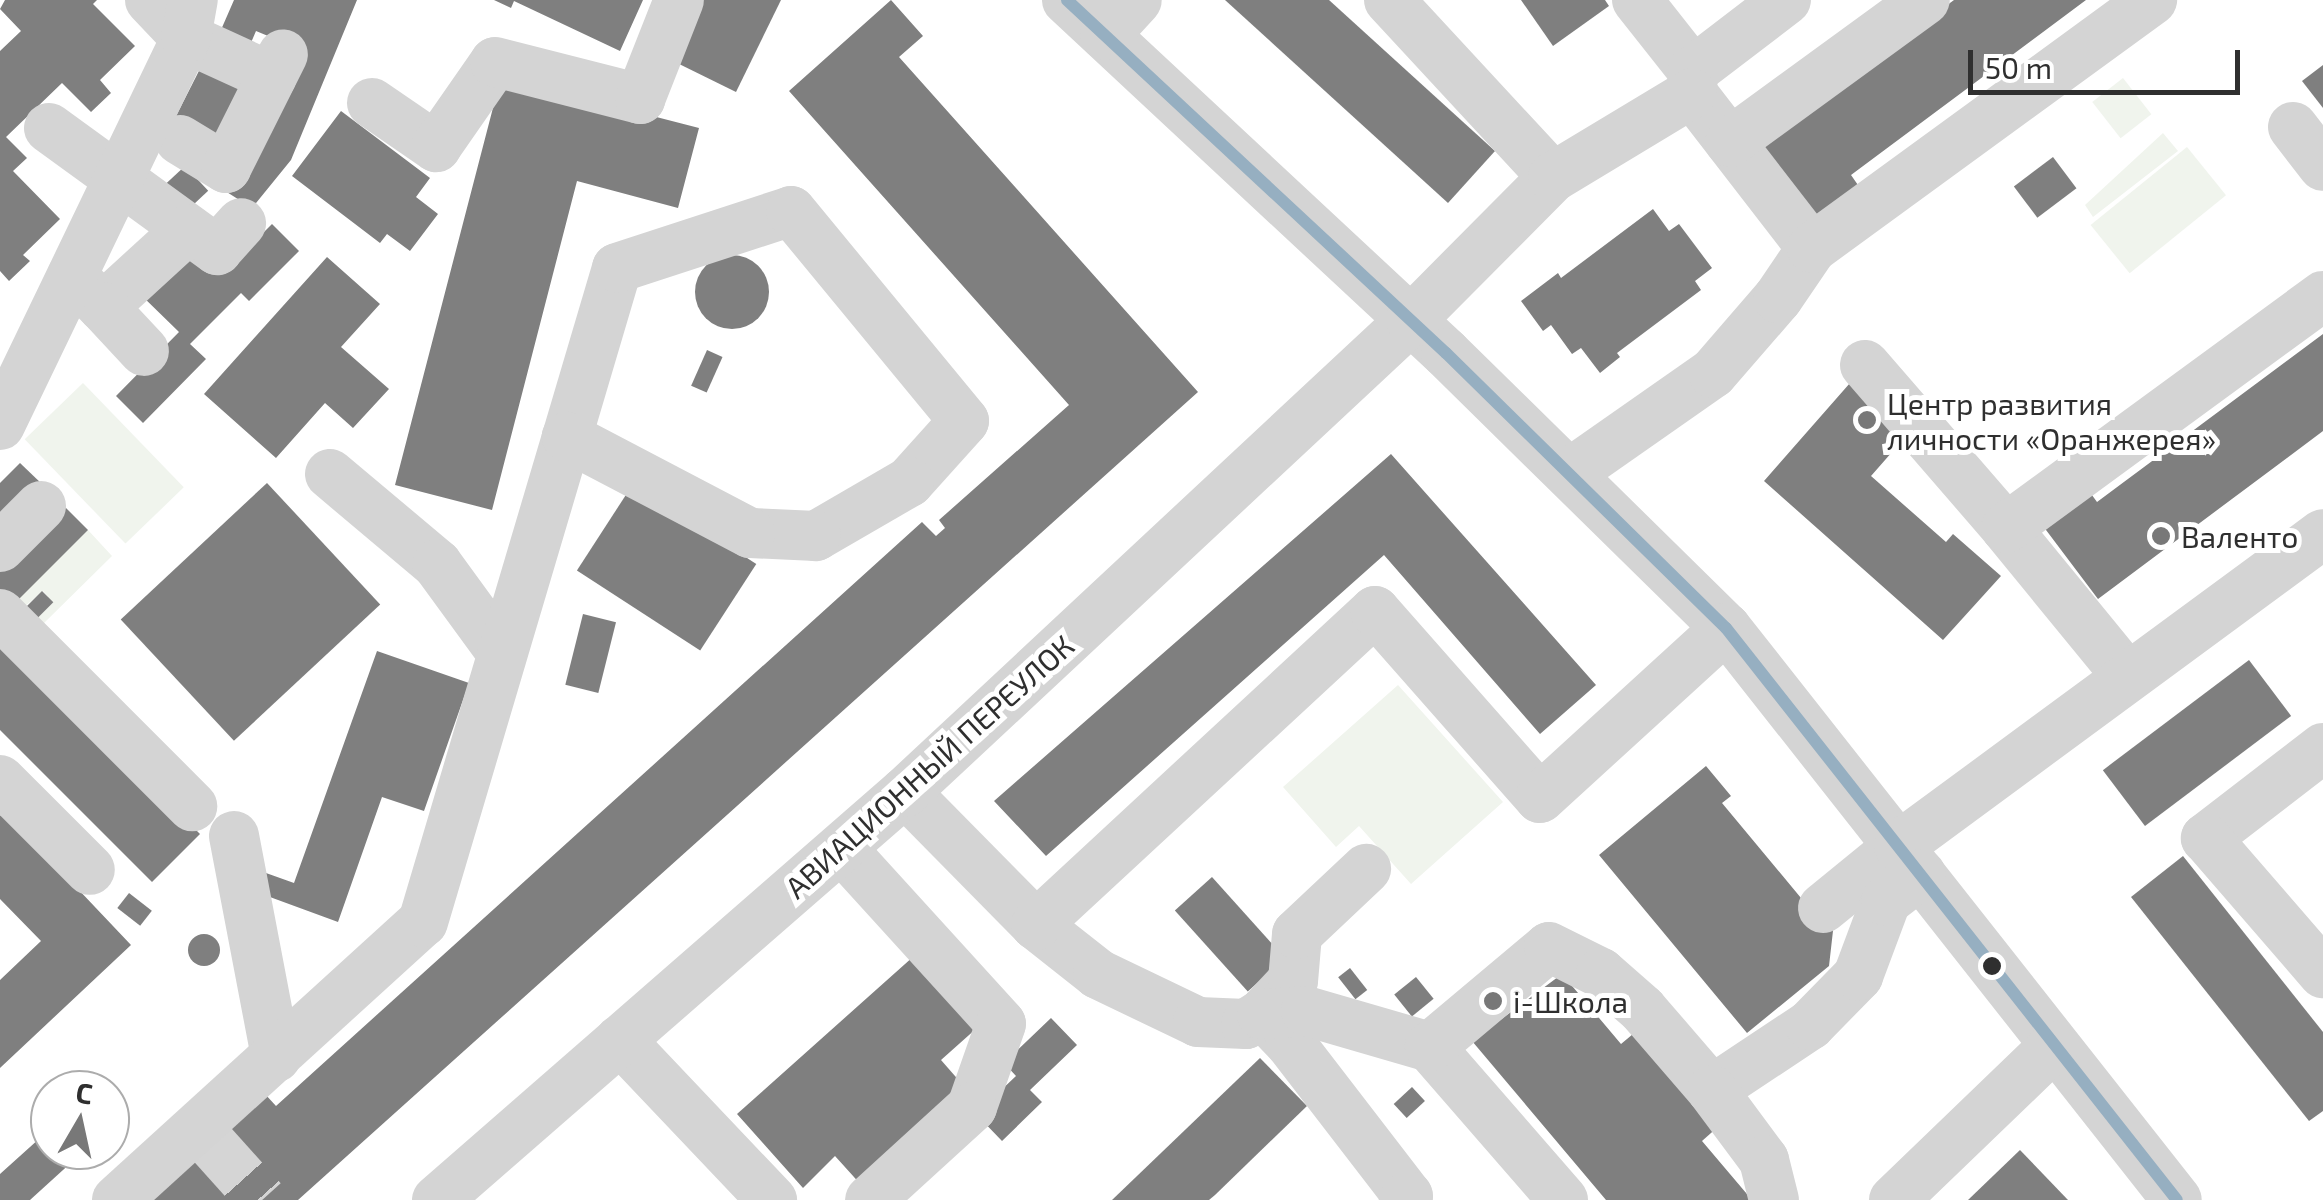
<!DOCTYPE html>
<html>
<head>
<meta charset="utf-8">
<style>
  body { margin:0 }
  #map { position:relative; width:2323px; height:1200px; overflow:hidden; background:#fff; font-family:"Exo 2",sans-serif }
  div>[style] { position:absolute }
  .green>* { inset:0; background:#f0f4ed; transform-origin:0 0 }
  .building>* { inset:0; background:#7f7f7f; transform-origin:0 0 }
  .round { border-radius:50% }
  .minor-tunnel>* { height:50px; margin-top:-25px; transform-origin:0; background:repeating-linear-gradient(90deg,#d5d5d5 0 50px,transparent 0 75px) }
  .minor>* { height:50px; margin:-25px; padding:0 25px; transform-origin:25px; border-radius:25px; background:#d4d4d4 }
  .bus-1>* { height:12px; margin:-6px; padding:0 6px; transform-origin:6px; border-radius:6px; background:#96afc1 }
  .dots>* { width:28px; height:28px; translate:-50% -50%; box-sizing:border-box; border:5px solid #fff; border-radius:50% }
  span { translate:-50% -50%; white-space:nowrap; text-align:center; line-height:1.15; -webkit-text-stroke:10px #fff; paint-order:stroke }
  .poi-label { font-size:30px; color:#2f2f2f }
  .left { translate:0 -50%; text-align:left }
  .street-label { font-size:30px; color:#2f2f2f }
  .north { position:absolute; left:30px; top:1070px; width:100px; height:100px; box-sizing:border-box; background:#fff; border:2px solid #acacac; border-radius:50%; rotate:9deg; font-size:28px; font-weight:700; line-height:40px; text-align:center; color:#2f2f2f }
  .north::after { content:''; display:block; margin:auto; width:35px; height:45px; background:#787878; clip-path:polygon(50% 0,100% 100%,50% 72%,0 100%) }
  .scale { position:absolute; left:1968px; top:50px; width:272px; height:45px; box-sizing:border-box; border:5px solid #2f2f2f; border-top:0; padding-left:12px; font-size:30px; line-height:35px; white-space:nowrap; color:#2f2f2f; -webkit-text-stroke:8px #fff; paint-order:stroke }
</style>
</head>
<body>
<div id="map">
  <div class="green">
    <i style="left:2123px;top:78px;width:46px;height:39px;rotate:52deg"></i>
    <i style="clip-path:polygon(2163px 133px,2178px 151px,2093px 217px,2085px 205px)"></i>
    <i style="left:2187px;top:147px;width:62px;height:124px;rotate:51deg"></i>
    <i style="left:83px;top:383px;width:145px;height:81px;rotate:46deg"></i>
    <i style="clip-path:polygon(88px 530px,112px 556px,42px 625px,35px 619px,52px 602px,43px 591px,23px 608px,16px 601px)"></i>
    <i style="clip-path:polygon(1398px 685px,1503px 802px,1411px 884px,1359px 826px,1336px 847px,1283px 787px)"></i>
  </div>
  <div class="building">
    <i style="clip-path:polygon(5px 0,97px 0,93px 4px,135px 46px,100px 80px,111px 93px,91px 112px,62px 83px,6px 137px,27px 158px,13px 171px,60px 219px,23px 255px,30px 261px,9px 281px,0 271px,0 51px,21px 31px,0 9px)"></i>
    <i style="clip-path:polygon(234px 0,357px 0,291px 160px,252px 208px,222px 189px,297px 48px,256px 31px,247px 52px,217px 39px)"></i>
    <i style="clip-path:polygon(494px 0,643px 0,620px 51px,514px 1px,511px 8px)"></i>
    <i style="clip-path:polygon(703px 0,781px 0,736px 92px,673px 61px)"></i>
    <i style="clip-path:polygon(891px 0,923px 36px,899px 57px,1198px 392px,298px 1200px,147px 1200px,254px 1082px,276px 1106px,922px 522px,936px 536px,945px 528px,939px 520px,1069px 405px,789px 91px)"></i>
    <i style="clip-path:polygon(1225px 0,1329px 0,1495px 151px,1448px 203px)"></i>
    <i style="clip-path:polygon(1521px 0,1605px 0,1609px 6px,1553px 46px)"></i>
    <i style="clip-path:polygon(1954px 0,2086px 0,1851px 175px,1860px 188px,1811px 225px,1754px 149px)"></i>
    <i style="left:204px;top:61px;width:53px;height:63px;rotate:27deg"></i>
    <i style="clip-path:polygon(2323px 65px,2323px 108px,2302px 81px)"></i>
    <i style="clip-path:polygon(501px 77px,699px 128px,678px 208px,577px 181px,492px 510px,395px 485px)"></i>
    <i style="clip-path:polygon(341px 111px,430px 178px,416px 197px,438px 214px,410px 251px,387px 234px,380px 243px,292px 176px)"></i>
    <i style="left:2053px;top:157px;width:39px;height:49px;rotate:53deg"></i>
    <i style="left:185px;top:166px;width:34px;height:35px;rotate:47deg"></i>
    <i style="clip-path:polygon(1653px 209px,1669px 231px,1679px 224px,1712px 268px,1695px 281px,1701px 290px,1617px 353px,1620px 357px,1600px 373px,1581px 348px,1572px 354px,1551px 325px,1543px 331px,1521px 301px,1558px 273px,1561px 278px)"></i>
    <i style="clip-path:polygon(272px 224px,299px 251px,249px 301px,241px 293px,190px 344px,206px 359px,143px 423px,116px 396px,179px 332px,139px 293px,189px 242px,222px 274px)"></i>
    <i class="round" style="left:695px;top:255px;width:74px;height:74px"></i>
    <i style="clip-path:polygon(327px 257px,380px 304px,341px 347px,389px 389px,353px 428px,325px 403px,276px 458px,204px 394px)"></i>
    <i style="clip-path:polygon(2323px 334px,2323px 431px,2098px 599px,2043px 526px,2089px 491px,2097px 502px)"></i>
    <i style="left:707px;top:350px;width:17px;height:39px;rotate:24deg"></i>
    <i style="clip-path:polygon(1850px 383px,1907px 435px,1871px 476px,1946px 542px,1953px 534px,2001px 576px,1943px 640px,1764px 481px)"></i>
    <i style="clip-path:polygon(1391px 454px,1596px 685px,1540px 734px,1384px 555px,1046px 856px,994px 801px)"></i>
    <i style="clip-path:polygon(20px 463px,44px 486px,0 530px,0 483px)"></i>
    <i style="left:267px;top:483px;width:166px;height:200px;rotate:47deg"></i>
    <i style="left:633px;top:484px;width:147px;height:103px;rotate:33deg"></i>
    <i style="clip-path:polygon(62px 504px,88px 530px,9px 609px,0 600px,0 566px)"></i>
    <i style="left:42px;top:591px;width:16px;height:35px;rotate:45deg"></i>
    <i style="left:583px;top:614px;width:34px;height:73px;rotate:14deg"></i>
    <i style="clip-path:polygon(0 632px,200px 834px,152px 882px,0 730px)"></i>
    <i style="clip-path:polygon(377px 651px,469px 683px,424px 811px,382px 797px,338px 922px,259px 893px,266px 873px,294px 883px)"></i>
    <i style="left:2249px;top:660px;width:70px;height:183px;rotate:53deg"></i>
    <i style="clip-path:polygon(1706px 766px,1731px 796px,1722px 803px,1801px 898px,1834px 922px,1829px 966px,1747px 1033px,1599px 855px)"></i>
    <i style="clip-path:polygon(4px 811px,131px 945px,0 1068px,0 980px,41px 941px,0 899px,0 816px)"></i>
    <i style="clip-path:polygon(2183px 856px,2323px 1032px,2323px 1111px,2309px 1121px,2131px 897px)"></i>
    <i style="left:1212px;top:877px;width:109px;height:50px;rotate:48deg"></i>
    <i style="left:129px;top:893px;width:29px;height:19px;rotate:38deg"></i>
    <i class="round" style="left:188px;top:934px;width:32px;height:32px"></i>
    <i style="clip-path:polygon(914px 956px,978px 1027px,941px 1060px,969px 1092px,863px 1187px,835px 1156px,803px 1188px,737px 1114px)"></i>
    <i style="left:1350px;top:968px;width:28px;height:15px;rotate:52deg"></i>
    <i style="clip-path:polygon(1562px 974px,1621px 1044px,1639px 1029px,1720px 1125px,1702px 1141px,1752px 1200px,1606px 1200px,1472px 1041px)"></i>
    <i style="left:1416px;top:977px;width:28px;height:28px;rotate:51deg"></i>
    <i style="clip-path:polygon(1051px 1018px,1077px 1045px,1030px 1090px,1042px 1102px,1002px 1141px,976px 1114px,1016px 1076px,1004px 1063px)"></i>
    <i style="clip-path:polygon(1260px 1058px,1307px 1106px,1215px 1195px,1209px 1200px,1112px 1200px)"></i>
    <i style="left:1412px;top:1087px;width:19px;height:25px;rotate:47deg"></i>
    <i style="clip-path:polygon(50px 1129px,50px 1150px,85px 1150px,30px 1200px,0 1200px,0 1174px)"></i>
    <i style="clip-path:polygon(2020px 1150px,2068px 1200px,1968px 1200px)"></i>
  </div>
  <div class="minor-tunnel">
    <i style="left:210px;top:1142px;width:78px;rotate:48.1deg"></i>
  </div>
  <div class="minor">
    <i style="left:150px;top:0;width:52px;rotate:46.5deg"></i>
    <i style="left:186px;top:38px;width:94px;rotate:24.6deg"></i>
    <i style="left:1067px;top:0;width:518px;rotate:42.97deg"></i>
    <i style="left:1446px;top:353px;width:392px;rotate:44.5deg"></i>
    <i style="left:1726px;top:628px;width:728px;rotate:51.75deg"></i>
    <i style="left:1389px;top:0;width:241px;rotate:47.2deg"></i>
    <i style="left:1637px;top:0;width:90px;rotate:51.7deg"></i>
    <i style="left:1693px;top:71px;width:22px;rotate:93deg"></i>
    <i style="left:1692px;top:93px;width:196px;rotate:52.3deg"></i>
    <i style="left:1105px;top:35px;width:47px;rotate:-47.6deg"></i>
    <i style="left:1693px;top:71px;width:117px;rotate:-37.4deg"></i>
    <i style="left:372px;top:103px;width:78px;rotate:34.5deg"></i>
    <i style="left:436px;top:147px;width:103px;rotate:-55.2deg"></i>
    <i style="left:495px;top:62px;width:150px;rotate:14.3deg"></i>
    <i style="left:640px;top:99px;width:106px;rotate:-68.5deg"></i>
    <i style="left:2293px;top:127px;width:49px;rotate:52.4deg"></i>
    <i style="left:49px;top:128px;width:208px;rotate:36deg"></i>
    <i style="left:217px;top:250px;width:36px;rotate:-48deg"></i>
    <i style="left:180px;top:140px;width:54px;rotate:31.3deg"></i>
    <i style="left:226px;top:168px;width:127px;rotate:-63.4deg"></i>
    <i style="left:1730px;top:142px;width:241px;rotate:-36.1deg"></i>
    <i style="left:72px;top:276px;width:44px;rotate:45deg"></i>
    <i style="left:103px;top:307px;width:115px;rotate:-42.5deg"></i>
    <i style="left:103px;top:307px;width:60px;rotate:47deg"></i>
    <i style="left:1865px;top:365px;width:216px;rotate:49.1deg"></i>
    <i style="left:0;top:425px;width:429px;rotate:-64.3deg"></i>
    <i style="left:186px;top:38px;width:39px;rotate:-80deg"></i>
    <i style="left:1570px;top:473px;width:174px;rotate:-35deg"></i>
    <i style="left:1713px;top:373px;width:99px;rotate:-49.1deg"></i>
    <i style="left:1778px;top:298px;width:60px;rotate:-55.8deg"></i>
    <i style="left:1812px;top:248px;width:421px;rotate:-36.1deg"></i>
    <i style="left:330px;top:474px;width:140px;rotate:40.1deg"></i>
    <i style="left:437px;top:564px;width:110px;rotate:53.9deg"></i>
    <i style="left:0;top:547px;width:58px;rotate:-45deg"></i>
    <i style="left:0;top:614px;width:272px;rotate:45deg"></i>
    <i style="left:2127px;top:676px;width:191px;rotate:-129.3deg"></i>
    <i style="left:2006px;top:528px;width:393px;rotate:-36.2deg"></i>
    <i style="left:2323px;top:748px;width:148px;rotate:142.4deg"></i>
    <i style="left:2206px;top:838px;width:179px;rotate:49.1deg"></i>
    <i style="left:0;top:780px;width:127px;rotate:45deg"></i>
    <i style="left:905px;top:792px;width:187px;rotate:45.4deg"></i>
    <i style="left:1036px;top:925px;width:79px;rotate:38.3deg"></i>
    <i style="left:1098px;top:974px;width:111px;rotate:25.6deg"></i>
    <i style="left:1198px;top:1022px;width:48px;rotate:2.4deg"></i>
    <i style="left:1246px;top:1024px;width:19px;rotate:-32deg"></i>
    <i style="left:1262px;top:1014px;width:40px;rotate:46deg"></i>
    <i style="left:1290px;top:1043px;width:193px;rotate:52.4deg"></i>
    <i style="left:1408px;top:1196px;width:6px;rotate:135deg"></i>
    <i style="left:234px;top:836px;width:225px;rotate:79.2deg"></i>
    <i style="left:842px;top:849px;width:236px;rotate:47.7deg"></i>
    <i style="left:1001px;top:1024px;width:88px;rotate:109.3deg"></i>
    <i style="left:972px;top:1107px;width:138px;rotate:137.6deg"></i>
    <i style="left:1823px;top:908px;width:98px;rotate:-39.2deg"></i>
    <i style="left:1899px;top:846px;width:526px;rotate:-36.35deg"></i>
    <i style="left:1036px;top:925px;width:462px;rotate:-42.8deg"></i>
    <i style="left:1375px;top:611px;width:249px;rotate:48.6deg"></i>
    <i style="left:1540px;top:798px;width:252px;rotate:-42.4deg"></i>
    <i style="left:1262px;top:1014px;width:45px;rotate:-46.8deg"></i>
    <i style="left:1293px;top:981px;width:47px;rotate:-85.1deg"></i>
    <i style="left:1297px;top:934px;width:95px;rotate:-43.3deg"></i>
    <i style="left:1262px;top:1014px;width:44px;rotate:-3.9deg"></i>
    <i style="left:1306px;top:1011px;width:129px;rotate:16.2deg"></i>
    <i style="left:620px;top:1040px;width:221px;rotate:46.5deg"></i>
    <i style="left:1712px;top:1090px;width:118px;rotate:-33.6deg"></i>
    <i style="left:1810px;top:1025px;width:69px;rotate:-45.6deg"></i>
    <i style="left:1858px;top:976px;width:80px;rotate:-69.5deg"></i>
    <i style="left:1886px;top:901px;width:44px;rotate:-37.6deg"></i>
    <i style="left:117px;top:1200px;width:413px;rotate:-42.3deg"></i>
    <i style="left:423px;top:922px;width:506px;rotate:-73.46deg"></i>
    <i style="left:567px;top:437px;width:176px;rotate:-73.5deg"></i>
    <i style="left:617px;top:268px;width:183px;rotate:-18.1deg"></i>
    <i style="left:791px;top:211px;width:272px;rotate:50.5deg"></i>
    <i style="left:964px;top:421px;width:82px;rotate:132deg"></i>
    <i style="left:909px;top:482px;width:108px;rotate:149.9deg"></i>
    <i style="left:816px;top:536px;width:66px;rotate:-177.4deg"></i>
    <i style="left:750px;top:533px;width:207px;rotate:-152.3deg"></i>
    <i style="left:437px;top:1200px;width:621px;rotate:-41.08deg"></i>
    <i style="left:905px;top:792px;width:692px;rotate:-43.01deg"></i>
    <i style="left:1411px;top:320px;width:202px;rotate:-45.2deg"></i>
    <i style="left:1553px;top:177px;width:162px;rotate:-31.1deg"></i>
    <i style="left:1563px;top:1200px;width:203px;rotate:-131deg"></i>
    <i style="left:1430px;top:1047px;width:155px;rotate:-40deg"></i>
    <i style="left:1549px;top:947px;width:58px;rotate:26.6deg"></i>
    <i style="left:1601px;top:973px;width:55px;rotate:41.3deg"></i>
    <i style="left:1642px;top:1009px;width:107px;rotate:49.2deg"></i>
    <i style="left:1712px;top:1090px;width:87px;rotate:53.4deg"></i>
    <i style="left:1764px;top:1160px;width:41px;rotate:76deg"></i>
    <i style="left:1894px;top:1200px;width:222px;rotate:-43.9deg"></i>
  </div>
  <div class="bus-1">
    <i style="left:1067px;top:0;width:518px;rotate:42.97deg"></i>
    <i style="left:1446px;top:353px;width:392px;rotate:44.5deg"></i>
    <i style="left:1726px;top:628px;width:728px;rotate:51.75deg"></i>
  </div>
  <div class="dots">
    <i style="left:1867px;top:420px;background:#787878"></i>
    <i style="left:2161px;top:536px;background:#787878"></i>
    <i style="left:1992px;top:966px;background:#2f2f2f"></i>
    <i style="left:1493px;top:1001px;background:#787878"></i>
  </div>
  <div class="poi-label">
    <span class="left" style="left:1887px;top:420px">Центр развития<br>личности «Оранжерея»</span>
    <span class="left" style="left:2181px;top:536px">Валенто</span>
    <span class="left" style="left:1513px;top:1001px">i-Школа</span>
  </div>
  <div class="street-label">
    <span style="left:929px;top:766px;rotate:-42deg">АВИАЦИОННЫЙ ПЕРЕУЛОК</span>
  </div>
  <div class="north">С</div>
  <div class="scale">50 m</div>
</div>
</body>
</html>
